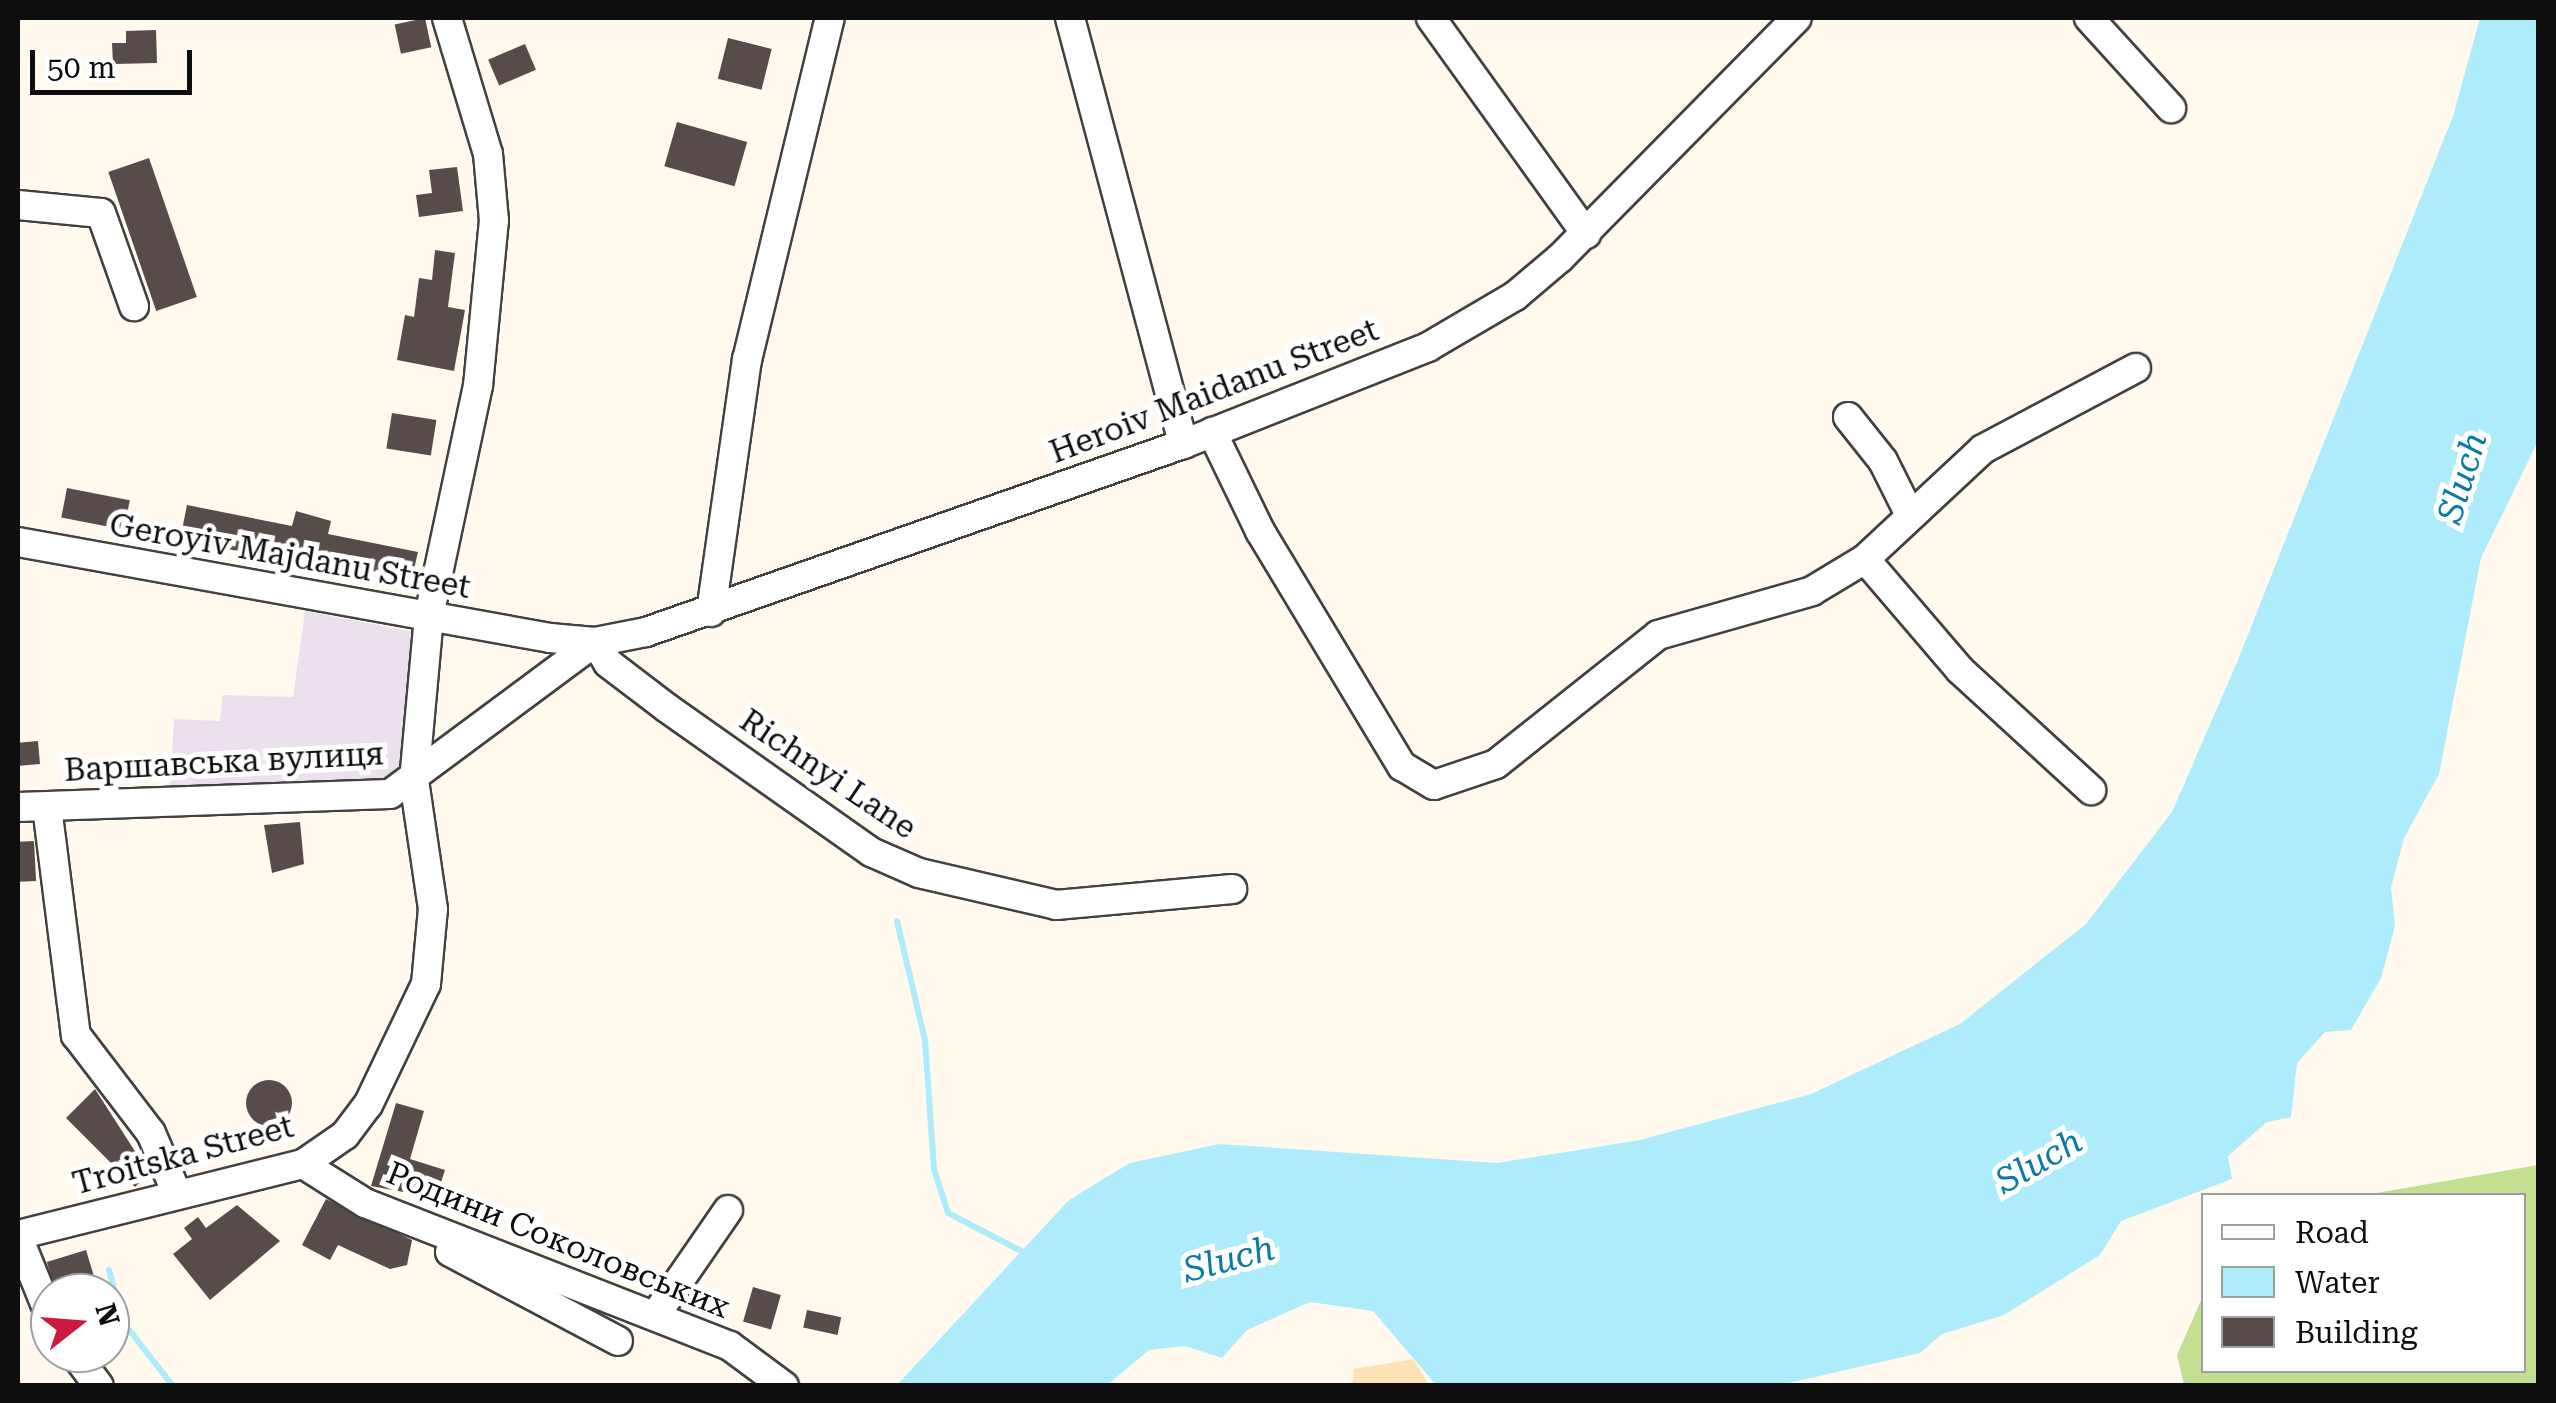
<!DOCTYPE html>
<html>
<head>
<meta charset="utf-8">
<style>
  body { margin:0 }
  #map { position:relative; width:2556px; height:1403px; overflow:hidden; background:#fff9ee; font-family:"Roboto Serif",serif }
  div>[style] { position:absolute }
  .industrial>* { inset:0; background:#eae1ed }
  .forest>* { inset:0; background:#c2df92 }
  .sand>* { inset:0; background:#ffe2b6 }
  .water>* { inset:0; background:#aeecfb }
  .stream>* { height:6px; margin:-3px; padding:0 3px; transform-origin:3px; border-radius:3px; background:#aeecfb }
  .building>* { inset:0; background:#574c49; transform-origin:0 0 }
  .round { border-radius:50% }
  .roads { filter:drop-shadow(2px 0 #414141) drop-shadow(-2px 0 #414141) drop-shadow(0 2px #414141) drop-shadow(0 -2px #414141) }
  .minor>* { height:28px; margin:-14px; padding:0 14px; transform-origin:14px; border-radius:14px; background:#fff }
  span { translate:-50% -50%; white-space:nowrap; text-align:center; line-height:1.15; -webkit-text-stroke:10px #fff; paint-order:stroke }
  .street-label { font-size:32px; color:#0e0e0e }
  .water-label { font-size:35px; color:#0c7aa2; font-style:italic }
  .frame { position:absolute; inset:0; border:20px solid #0e0e0e; pointer-events:none }
  .legend { position:absolute; left:2201px; top:1193px; width:325px; height:180px; box-sizing:border-box; background:#fff; border:2px solid #9f9f9f; margin:0; padding:12px 18px; list-style:none; font-size:30px; color:#0e0e0e }
  .legend li { display:flex; align-items:center; gap:20px; height:50px }
  .legend b { width:50px; border:2px solid #9f9f9f }
  .north { position:absolute; left:30px; top:1273px; width:100px; height:100px; box-sizing:border-box; background:#fff; border:2px solid #9f9f9f; border-radius:50%; rotate:73deg; font-size:28px; font-weight:700; line-height:40px; text-align:center; color:#0e0e0e }
  .north::after { content:''; display:block; margin:auto; width:35px; height:45px; background:#ca1a40; clip-path:polygon(50% 0,100% 100%,50% 72%,0 100%) }
  .scale { position:absolute; left:30px; top:50px; width:162px; height:45px; box-sizing:border-box; border:5px solid #0e0e0e; border-top:0; padding-left:12px; font-size:30px; line-height:35px; white-space:nowrap; color:#0e0e0e; -webkit-text-stroke:8px #fff; paint-order:stroke }
</style>
</head>
<body>
<div id="map">
  <div class="industrial">
    <i style="clip-path:polygon(305px 611px,419px 633px,404px 781px,170px 788px,174px 719px,220px 721px,223px 695px,293px 697px)"></i>
  </div>
  <div class="forest">
    <i style="clip-path:polygon(2538px 1165px,2538px 1385px,2184px 1385px,2177px 1355px,2203px 1296px,2204px 1370px,2524px 1370px,2524px 1196px,2365px 1195px)"></i>
  </div>
  <div class="sand">
    <i style="clip-path:polygon(1413px 1359px,1430px 1386px,1352px 1386px,1354px 1369px)"></i>
  </div>
  <div class="water">
    <i style="clip-path:polygon(2480px 18px,2538px 18px,2538px 441px,2481px 558px,2439px 774px,2404px 838px,2391px 888px,2395px 926px,2381px 978px,2351px 1030px,2325px 1032px,2297px 1063px,2291px 1117px,2267px 1122px,2228px 1156px,2232px 1179px,2121px 1221px,2100px 1255px,2004px 1315px,1942px 1334px,1920px 1353px,1780px 1385px,1436px 1385px,1373px 1311px,1310px 1302px,1247px 1330px,1222px 1358px,1185px 1346px,1149px 1350px,1107px 1385px,897px 1385px,1069px 1200px,1130px 1163px,1219px 1144px,1497px 1163px,1640px 1140px,1811px 1094px,1960px 1024px,2086px 924px,2172px 812px,2238px 660px,2453px 116px)"></i>
  </div>
  <div class="stream">
    <i style="left:897px;top:921px;width:122px;rotate:76.8deg"></i>
    <i style="left:925px;top:1040px;width:129px;rotate:86deg"></i>
    <i style="left:934px;top:1169px;width:46px;rotate:72.3deg"></i>
    <i style="left:948px;top:1213px;width:91px;rotate:27.4deg"></i>
    <i style="left:109px;top:1270px;width:54px;rotate:74.9deg"></i>
    <i style="left:123px;top:1322px;width:81px;rotate:52deg"></i>
  </div>
  <div class="building">
    <i style="left:425px;top:18px;width:30px;height:31px;rotate:78deg"></i>
    <i style="clip-path:polygon(156px 30px,157px 63px,113px 64px,112px 43px,126px 43px,126px 31px)"></i>
    <i style="left:728px;top:38px;width:45px;height:42px;rotate:14deg"></i>
    <i style="left:525px;top:44px;width:28px;height:40px;rotate:67deg"></i>
    <i style="left:677px;top:122px;width:73px;height:46px;rotate:16deg"></i>
    <i style="left:149px;top:158px;width:147px;height:43px;rotate:71deg"></i>
    <i style="clip-path:polygon(457px 167px,463px 211px,419px 217px,416px 195px,432px 193px,429px 170px)"></i>
    <i style="clip-path:polygon(435px 250px,455px 253px,448px 307px,465px 310px,454px 371px,397px 360px,405px 315px,414px 317px,419px 278px,432px 280px)"></i>
    <i style="left:392px;top:413px;width:45px;height:36px;rotate:9deg"></i>
    <i style="left:67px;top:488px;width:64px;height:30px;rotate:11deg"></i>
    <i style="clip-path:polygon(187px 505px,292px 526px,296px 511px,331px 521px,328px 534px,418px 552px,411px 582px,262px 539px,259px 555px,180px 540px)"></i>
    <i style="left:38px;top:741px;width:23px;height:20px;rotate:85deg"></i>
    <i style="clip-path:polygon(300px 822px,304px 864px,272px 873px,264px 825px)"></i>
    <i style="left:34px;top:841px;width:40px;height:16px;rotate:87deg"></i>
    <i class="round" style="left:246px;top:1080px;width:46px;height:46px"></i>
    <i style="clip-path:polygon(95px 1089px,149px 1173px,135px 1187px,66px 1118px)"></i>
    <i style="clip-path:polygon(396px 1103px,424px 1111px,410px 1159px,445px 1170px,436px 1198px,371px 1186px)"></i>
    <i style="clip-path:polygon(326px 1199px,412px 1240px,407px 1265px,390px 1269px,338px 1245px,330px 1260px,302px 1245px)"></i>
    <i style="clip-path:polygon(237px 1205px,280px 1241px,210px 1300px,173px 1254px,192px 1239px,184px 1228px,198px 1217px,206px 1228px)"></i>
    <i style="left:86px;top:1250px;width:31px;height:41px;rotate:73deg"></i>
    <i style="left:753px;top:1287px;width:29px;height:36px;rotate:16deg"></i>
    <i style="left:807px;top:1310px;width:35px;height:18px;rotate:12deg"></i>
  </div>
  <div class="roads">
    <div class="minor">
      <i style="left:1070px;top:18px;width:441px;rotate:75.1deg"></i>
      <i style="left:1431px;top:18px;width:266px;rotate:54.3deg"></i>
      <i style="left:2089px;top:18px;width:122px;rotate:47.7deg"></i>
      <i style="left:18px;top:205px;width:83px;rotate:5.5deg"></i>
      <i style="left:101px;top:213px;width:99px;rotate:70.5deg"></i>
      <i style="left:1848px;top:417px;width:56px;rotate:51.5deg"></i>
      <i style="left:1883px;top:461px;width:56px;rotate:63.4deg"></i>
      <i style="left:1212px;top:432px;width:110px;rotate:64.1deg"></i>
      <i style="left:1260px;top:531px;width:275px;rotate:58.9deg"></i>
      <i style="left:1402px;top:766px;width:37px;rotate:31deg"></i>
      <i style="left:1434px;top:785px;width:65px;rotate:-18.7deg"></i>
      <i style="left:1496px;top:764px;width:207px;rotate:-38.5deg"></i>
      <i style="left:1658px;top:635px;width:160px;rotate:-15.9deg"></i>
      <i style="left:1812px;top:591px;width:62px;rotate:-31.1deg"></i>
      <i style="left:1865px;top:559px;width:161px;rotate:-43deg"></i>
      <i style="left:1983px;top:449px;width:173px;rotate:-27.9deg"></i>
      <i style="left:18px;top:542px;width:541px;rotate:10.23deg"></i>
      <i style="left:550px;top:638px;width:45px;rotate:5.1deg"></i>
      <i style="left:595px;top:642px;width:52px;rotate:-11.1deg"></i>
      <i style="left:646px;top:632px;width:569px;rotate:-19.29deg"></i>
      <i style="left:1183px;top:444px;width:264px;rotate:-21.6deg"></i>
      <i style="left:1428px;top:347px;width:101px;rotate:-30.4deg"></i>
      <i style="left:1515px;top:296px;width:59px;rotate:-40.2deg"></i>
      <i style="left:1560px;top:258px;width:337px;rotate:-45.4deg"></i>
      <i style="left:1865px;top:559px;width:146px;rotate:49.4deg"></i>
      <i style="left:1960px;top:670px;width:178px;rotate:42.5deg"></i>
      <i style="left:711px;top:612px;width:255px;rotate:-81.9deg"></i>
      <i style="left:747px;top:360px;width:352px;rotate:-76.4deg"></i>
      <i style="left:18px;top:807px;width:372px;rotate:-2deg"></i>
      <i style="left:390px;top:794px;width:255px;rotate:-36.6deg"></i>
      <i style="left:595px;top:642px;width:25px;rotate:58deg"></i>
      <i style="left:608px;top:663px;width:74px;rotate:37.3deg"></i>
      <i style="left:667px;top:708px;width:250px;rotate:35.2deg"></i>
      <i style="left:871px;top:852px;width:52px;rotate:23.6deg"></i>
      <i style="left:919px;top:873px;width:141px;rotate:13.1deg"></i>
      <i style="left:1056px;top:905px;width:177px;rotate:-5.2deg"></i>
      <i style="left:47px;top:807px;width:230px;rotate:82.8deg"></i>
      <i style="left:76px;top:1035px;width:123px;rotate:52.6deg"></i>
      <i style="left:151px;top:1133px;width:66px;rotate:66.9deg"></i>
      <i style="left:303px;top:1164px;width:73px;rotate:32.2deg"></i>
      <i style="left:365px;top:1203px;width:392px;rotate:21.4deg"></i>
      <i style="left:730px;top:1346px;width:67px;rotate:36.5deg"></i>
      <i style="left:18px;top:1235px;width:294px;rotate:-14deg"></i>
      <i style="left:303px;top:1164px;width:51px;rotate:-34.6deg"></i>
      <i style="left:345px;top:1135px;width:38px;rotate:-53deg"></i>
      <i style="left:368px;top:1105px;width:134px;rotate:-64.4deg"></i>
      <i style="left:426px;top:984px;width:75px;rotate:-84.7deg"></i>
      <i style="left:433px;top:909px;width:129px;rotate:-98.4deg"></i>
      <i style="left:414px;top:781px;width:166px;rotate:-84.8deg"></i>
      <i style="left:429px;top:616px;width:235px;rotate:-78deg"></i>
      <i style="left:478px;top:386px;width:166px;rotate:-84.5deg"></i>
      <i style="left:494px;top:221px;width:67px;rotate:-95.1deg"></i>
      <i style="left:488px;top:154px;width:142px;rotate:-106.8deg"></i>
      <i style="left:18px;top:1237px;width:85px;rotate:67.9deg"></i>
      <i style="left:450px;top:1252px;width:190px;rotate:27.9deg"></i>
      <i style="left:657px;top:1313px;width:125px;rotate:-55.4deg"></i>
      <i style="left:74px;top:1353px;width:41px;rotate:52.9deg"></i>
    </div>
  </div>
  <div class="street-label">
    <span style="left:1214px;top:391px;rotate:-21deg">Heroiv Maidanu Street</span>
    <span style="left:290px;top:556px;rotate:10deg">Geroyiv Majdanu Street</span>
    <span style="left:224px;top:762px;rotate:-3deg">Варшавська вулиця</span>
    <span style="left:828px;top:774px;rotate:34deg">Richnyi Lane</span>
    <span style="left:183px;top:1155px;rotate:-15deg">Troitska Street</span>
    <span style="left:558px;top:1240px;rotate:22deg">Родини Соколовських</span>
  </div>
  <div class="water-label">
    <span style="left:2463px;top:478px;rotate:-73deg">Sluch</span>
    <span style="left:2039px;top:1162px;rotate:-30deg">Sluch</span>
    <span style="left:1229px;top:1260px;rotate:-15deg">Sluch</span>
  </div>
  <div class="frame"></div>
  <ul class="legend">
  <li><b style="height:12px;background:#fff"></b>Road</li>
  <li><b style="height:28px;background:#aeecfb"></b>Water</li>
  <li><b style="height:28px;background:#574c49"></b>Building</li>
  </ul>
  <div class="north">N</div>
  <div class="scale">50 m</div>
</div>
</body>
</html>
